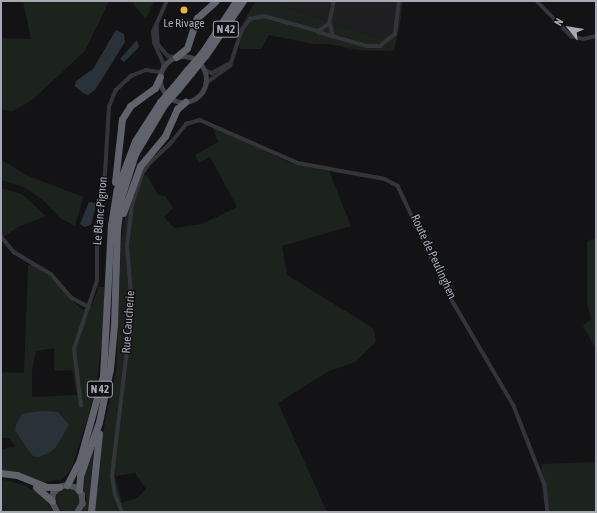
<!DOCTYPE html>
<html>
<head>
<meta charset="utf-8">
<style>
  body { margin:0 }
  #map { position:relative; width:597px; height:513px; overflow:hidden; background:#131315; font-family:"Asap Condensed",sans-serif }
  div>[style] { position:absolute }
  .built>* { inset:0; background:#1f1f22 }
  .green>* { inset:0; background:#1b231c }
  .round { border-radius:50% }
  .water>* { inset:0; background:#2a3239 }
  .street>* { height:3.5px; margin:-1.75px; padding:0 1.75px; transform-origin:1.75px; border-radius:1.75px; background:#34353a }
  .secondary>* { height:5px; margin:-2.5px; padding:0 2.5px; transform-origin:2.5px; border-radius:2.5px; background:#42444a }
  .secondary>.ring { margin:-2.5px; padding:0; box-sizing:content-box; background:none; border:5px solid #42444a; border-radius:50% }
  .primary>* { height:5.5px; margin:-2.75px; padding:0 2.75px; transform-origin:2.75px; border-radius:2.75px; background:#505259 }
  .highway>* { height:7px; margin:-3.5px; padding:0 3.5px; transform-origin:3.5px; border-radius:3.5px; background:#60636b }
  .highway-bridge>* { height:7px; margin:-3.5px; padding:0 3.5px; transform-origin:3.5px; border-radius:3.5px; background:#60636b }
  .dots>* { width:11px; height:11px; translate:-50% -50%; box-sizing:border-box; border:2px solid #0e0e10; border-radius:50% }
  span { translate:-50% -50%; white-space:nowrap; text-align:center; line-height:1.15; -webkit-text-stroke:3px #0e0e10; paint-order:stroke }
  .shield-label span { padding:1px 3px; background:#0e0e10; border:1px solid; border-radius:3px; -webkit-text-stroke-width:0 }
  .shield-label { font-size:11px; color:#a5aab5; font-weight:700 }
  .poi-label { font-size:12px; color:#a5aab5 }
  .street-label { font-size:12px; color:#a5aab5 }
  .frame { position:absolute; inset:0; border:2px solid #a5aab5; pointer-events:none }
  .north { position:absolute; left:549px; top:8px; width:40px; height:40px; -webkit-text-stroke:3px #0e0e10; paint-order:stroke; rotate:300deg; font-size:11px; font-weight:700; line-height:16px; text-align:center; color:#a5aab5 }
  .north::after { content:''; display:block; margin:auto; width:14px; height:18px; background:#a5aab5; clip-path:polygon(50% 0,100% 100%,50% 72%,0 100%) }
</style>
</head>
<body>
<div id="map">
  <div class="built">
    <i style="clip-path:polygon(268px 1px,403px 1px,400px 24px,394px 25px,391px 34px,381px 39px)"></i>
  </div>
  <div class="green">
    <i style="clip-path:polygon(23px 1px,109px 1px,85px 51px,32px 100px,13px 111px,1px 110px,1px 38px,31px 39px)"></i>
    <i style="clip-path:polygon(132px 1px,154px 1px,146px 19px,136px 8px)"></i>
    <i style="clip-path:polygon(256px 1px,268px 1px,381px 39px,391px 34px,394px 24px,400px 24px,394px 51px,357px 50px,330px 44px,314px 44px,269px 35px,261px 49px,240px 49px,237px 32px)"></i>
    <i style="clip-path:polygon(evenodd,215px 127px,290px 163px,329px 171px,351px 226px,282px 246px,287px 275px,373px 328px,376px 342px,355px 362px,327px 372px,278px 403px,327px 512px,83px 512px,86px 498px,81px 482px,93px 451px,99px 451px,116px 371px,121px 243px,126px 211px,137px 177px,147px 175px,158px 195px,165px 196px,173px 208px,164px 217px,174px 228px,202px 224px,237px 207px,210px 157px,199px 163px,195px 155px,218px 142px,213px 129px,215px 127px,135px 473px,146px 489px,137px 498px,122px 503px,115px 476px,135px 473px)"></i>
    <i style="clip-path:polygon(2px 160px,26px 175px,83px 197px,75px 226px,60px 218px,43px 200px,24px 187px,1px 180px)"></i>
    <i style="clip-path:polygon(1px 188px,22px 194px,46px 216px,18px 227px,3px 237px,1px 233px)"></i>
    <i style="clip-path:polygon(596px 238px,596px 349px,583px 326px,591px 319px,587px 303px,587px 241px)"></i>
    <i style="clip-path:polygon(evenodd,28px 265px,34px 265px,61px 285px,70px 299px,83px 310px,91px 307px,99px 287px,104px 287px,104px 324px,95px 395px,71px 470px,61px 480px,42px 482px,18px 472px,1px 470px,1px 450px,15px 446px,9px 438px,1px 438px,1px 372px,24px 373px,28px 265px,54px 348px,54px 371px,72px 370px,77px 395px,32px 397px,32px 370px,36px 351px,54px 348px)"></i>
    <i style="clip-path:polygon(596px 462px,596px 512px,546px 512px,541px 480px,542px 464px)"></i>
    <i style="clip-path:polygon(1px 479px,24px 485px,44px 496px,53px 512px,1px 512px)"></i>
    <i class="round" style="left:56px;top:488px;width:24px;height:24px"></i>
  </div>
  <div class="water">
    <i style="clip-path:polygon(116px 30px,124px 34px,125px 42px,95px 90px,88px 95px,83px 93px,75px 86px,76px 81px,93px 69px)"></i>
    <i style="clip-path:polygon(137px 40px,139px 47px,124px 62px,120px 59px)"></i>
    <i style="clip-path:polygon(89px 202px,95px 203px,95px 209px,91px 225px,84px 227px,80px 224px)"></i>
    <i style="clip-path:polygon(41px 411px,58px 412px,69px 425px,56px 447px,49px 453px,38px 457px,33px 456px,26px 447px,15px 430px,17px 422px,22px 414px)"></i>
  </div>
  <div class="street">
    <i style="left:537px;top:1px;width:49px;rotate:45.8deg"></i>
    <i style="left:571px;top:36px;width:12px;rotate:14deg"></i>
    <i style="left:583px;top:39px;width:13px;rotate:-13deg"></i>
    <i style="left:157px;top:23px;width:21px;rotate:87deg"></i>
    <i style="left:158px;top:44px;width:16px;rotate:50deg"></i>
    <i style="left:168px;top:56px;width:8px;rotate:7deg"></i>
    <i style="left:330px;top:23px;width:12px;rotate:76deg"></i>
    <i style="left:318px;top:32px;width:51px;rotate:15.9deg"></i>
    <i style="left:367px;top:46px;width:13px"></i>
    <i style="left:380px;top:46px;width:19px;rotate:-39deg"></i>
    <i style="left:395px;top:34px;width:33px;rotate:-83deg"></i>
    <i style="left:163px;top:68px;width:5px;rotate:-90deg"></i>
    <i style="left:163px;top:63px;width:22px;rotate:-114deg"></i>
    <i style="left:154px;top:43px;width:11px;rotate:-95deg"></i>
    <i style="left:153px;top:32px;width:34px;rotate:-66deg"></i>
    <i style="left:204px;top:70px;width:9px;rotate:21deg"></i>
    <i style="left:212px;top:73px;width:18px;rotate:-29deg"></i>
    <i style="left:205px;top:84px;width:31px;rotate:-36deg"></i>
    <i style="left:230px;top:66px;width:38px;rotate:-72deg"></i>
    <i style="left:242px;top:30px;width:14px;rotate:-54deg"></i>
    <i style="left:250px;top:19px;width:14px;rotate:-12deg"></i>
    <i style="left:264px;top:16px;width:56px;rotate:15.5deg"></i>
    <i style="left:318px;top:31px;width:13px;rotate:-32deg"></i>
    <i style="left:329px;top:24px;width:24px;rotate:-78deg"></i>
    <i style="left:1px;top:236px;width:21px;rotate:51deg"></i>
    <i style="left:14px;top:252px;width:43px;rotate:30.7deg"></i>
    <i style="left:51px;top:274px;width:32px;rotate:49deg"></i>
    <i style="left:72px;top:298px;width:19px;rotate:28deg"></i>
    <i style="left:81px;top:406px;width:57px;rotate:-97deg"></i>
    <i style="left:74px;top:349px;width:72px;rotate:-71.3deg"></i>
    <i style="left:97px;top:281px;width:55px;rotate:-90deg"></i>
    <i style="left:97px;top:226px;width:53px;rotate:-81.3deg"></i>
    <i style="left:105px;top:174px;width:67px;rotate:-86.6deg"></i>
    <i style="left:109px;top:107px;width:18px;rotate:-68deg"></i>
    <i style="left:116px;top:90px;width:21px;rotate:-43deg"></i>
    <i style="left:131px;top:76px;width:16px;rotate:-22deg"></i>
    <i style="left:146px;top:70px;width:15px;rotate:8deg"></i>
    <i style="left:122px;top:512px;width:18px;rotate:-112deg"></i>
    <i style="left:115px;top:495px;width:19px;rotate:-99deg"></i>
    <i style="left:112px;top:476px;width:169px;rotate:-83.2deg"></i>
    <i style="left:132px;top:308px;width:62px;rotate:-94.6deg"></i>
    <i style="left:127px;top:246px;width:41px;rotate:-83deg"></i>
    <i style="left:132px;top:205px;width:33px;rotate:-72deg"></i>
    <i style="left:142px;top:174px;width:12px;rotate:-55deg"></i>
    <i style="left:149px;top:164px;width:29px;rotate:-44deg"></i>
    <i style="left:170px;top:144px;width:26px;rotate:-51deg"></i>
    <i style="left:186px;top:124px;width:15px;rotate:-16deg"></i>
    <i style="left:200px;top:120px;width:107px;rotate:23.7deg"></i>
    <i style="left:298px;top:163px;width:88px;rotate:10.4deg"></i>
    <i style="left:385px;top:179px;width:15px;rotate:28deg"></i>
    <i style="left:398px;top:186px;width:120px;rotate:64.9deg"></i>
    <i style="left:449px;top:295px;width:129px;rotate:59.6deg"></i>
    <i style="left:514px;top:406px;width:85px;rotate:68.6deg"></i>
    <i style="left:545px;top:485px;width:27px;rotate:84deg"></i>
  </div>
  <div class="secondary">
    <i class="ring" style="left:160px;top:56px;width:41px;height:41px"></i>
  </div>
  <div class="primary">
    <i style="left:57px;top:512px;width:11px;rotate:-117deg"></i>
    <i style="left:52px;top:502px;width:8px;rotate:-83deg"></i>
    <i style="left:53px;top:494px;width:9px;rotate:-49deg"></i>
    <i style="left:59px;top:487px;width:9px;rotate:-13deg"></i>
    <i style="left:68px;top:485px;width:9px;rotate:18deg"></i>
    <i style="left:77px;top:488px;width:8px;rotate:50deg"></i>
    <i style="left:82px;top:494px;width:10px;rotate:84deg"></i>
    <i style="left:83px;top:504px;width:9px;rotate:122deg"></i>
  </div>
  <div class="highway">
    <i style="left:202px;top:53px;width:62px;rotate:-56.8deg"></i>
    <i style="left:205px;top:56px;width:67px;rotate:-55.4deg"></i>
    <i style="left:176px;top:57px;width:14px;rotate:-39deg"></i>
    <i style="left:187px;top:48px;width:32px;rotate:-72deg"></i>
    <i style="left:197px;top:18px;width:25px;rotate:-42deg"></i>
    <i style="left:174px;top:86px;width:21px;rotate:-51deg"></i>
    <i style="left:178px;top:89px;width:21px;rotate:-51deg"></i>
    <i style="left:115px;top:182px;width:63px;rotate:-83.7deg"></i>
    <i style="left:122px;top:119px;width:15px;rotate:-58deg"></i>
    <i style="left:130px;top:106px;width:31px;rotate:-36deg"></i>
    <i style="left:155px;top:88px;width:12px;rotate:-66deg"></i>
    <i style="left:123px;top:213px;width:50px;rotate:-70.1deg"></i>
    <i style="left:140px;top:166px;width:39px;rotate:-50deg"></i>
    <i style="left:165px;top:136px;width:30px;rotate:-66deg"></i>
    <i style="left:177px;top:109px;width:11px;rotate:-41deg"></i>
    <i style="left:1px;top:473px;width:16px;rotate:7deg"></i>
    <i style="left:17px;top:475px;width:32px;rotate:22deg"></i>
    <i style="left:47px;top:487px;width:12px"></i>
    <i style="left:67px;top:485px;width:29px;rotate:-63deg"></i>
    <i style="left:80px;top:459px;width:86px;rotate:-74.5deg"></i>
    <i style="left:103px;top:376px;width:151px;rotate:-87deg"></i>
    <i style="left:111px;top:225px;width:36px;rotate:-81deg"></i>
    <i style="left:117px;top:189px;width:51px;rotate:-69.4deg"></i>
    <i style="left:135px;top:141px;width:46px;rotate:-57.3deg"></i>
    <i style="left:36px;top:487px;width:21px;rotate:41deg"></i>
    <i style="left:79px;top:490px;width:14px;rotate:-86deg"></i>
    <i style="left:80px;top:476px;width:57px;rotate:-70.6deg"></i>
    <i style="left:99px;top:422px;width:54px;rotate:-78.3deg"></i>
    <i style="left:110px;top:369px;width:44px;rotate:-84.8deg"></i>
    <i style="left:114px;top:325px;width:95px;rotate:-88.2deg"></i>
    <i style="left:117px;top:230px;width:32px;rotate:-83deg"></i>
    <i style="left:121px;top:198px;width:46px;rotate:-72.3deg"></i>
    <i style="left:135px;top:154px;width:57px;rotate:-59.4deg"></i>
    <i style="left:91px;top:512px;width:79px;rotate:-84.2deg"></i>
  </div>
  <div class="highway-bridge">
    <i style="left:187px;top:70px;width:23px;rotate:-49deg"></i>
    <i style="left:191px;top:73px;width:22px;rotate:-51deg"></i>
    <i style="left:160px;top:102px;width:21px;rotate:-49deg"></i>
    <i style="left:164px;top:105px;width:21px;rotate:-49deg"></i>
  </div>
  <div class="dots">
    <i style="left:184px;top:10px;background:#f0b330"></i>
  </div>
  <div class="shield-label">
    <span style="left:226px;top:29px">N 42</span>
    <span style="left:100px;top:389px">N 42</span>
  </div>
  <div class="poi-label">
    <span style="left:184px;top:24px">Le Rivage</span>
  </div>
  <div class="street-label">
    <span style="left:101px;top:211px;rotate:-85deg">Le Blanc Pignon</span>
    <span style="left:433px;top:257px;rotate:65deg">Route de Peulinghen</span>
    <span style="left:129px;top:322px;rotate:-86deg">Rue Caucherie</span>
  </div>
  <div class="frame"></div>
  <div class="north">N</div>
</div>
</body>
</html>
